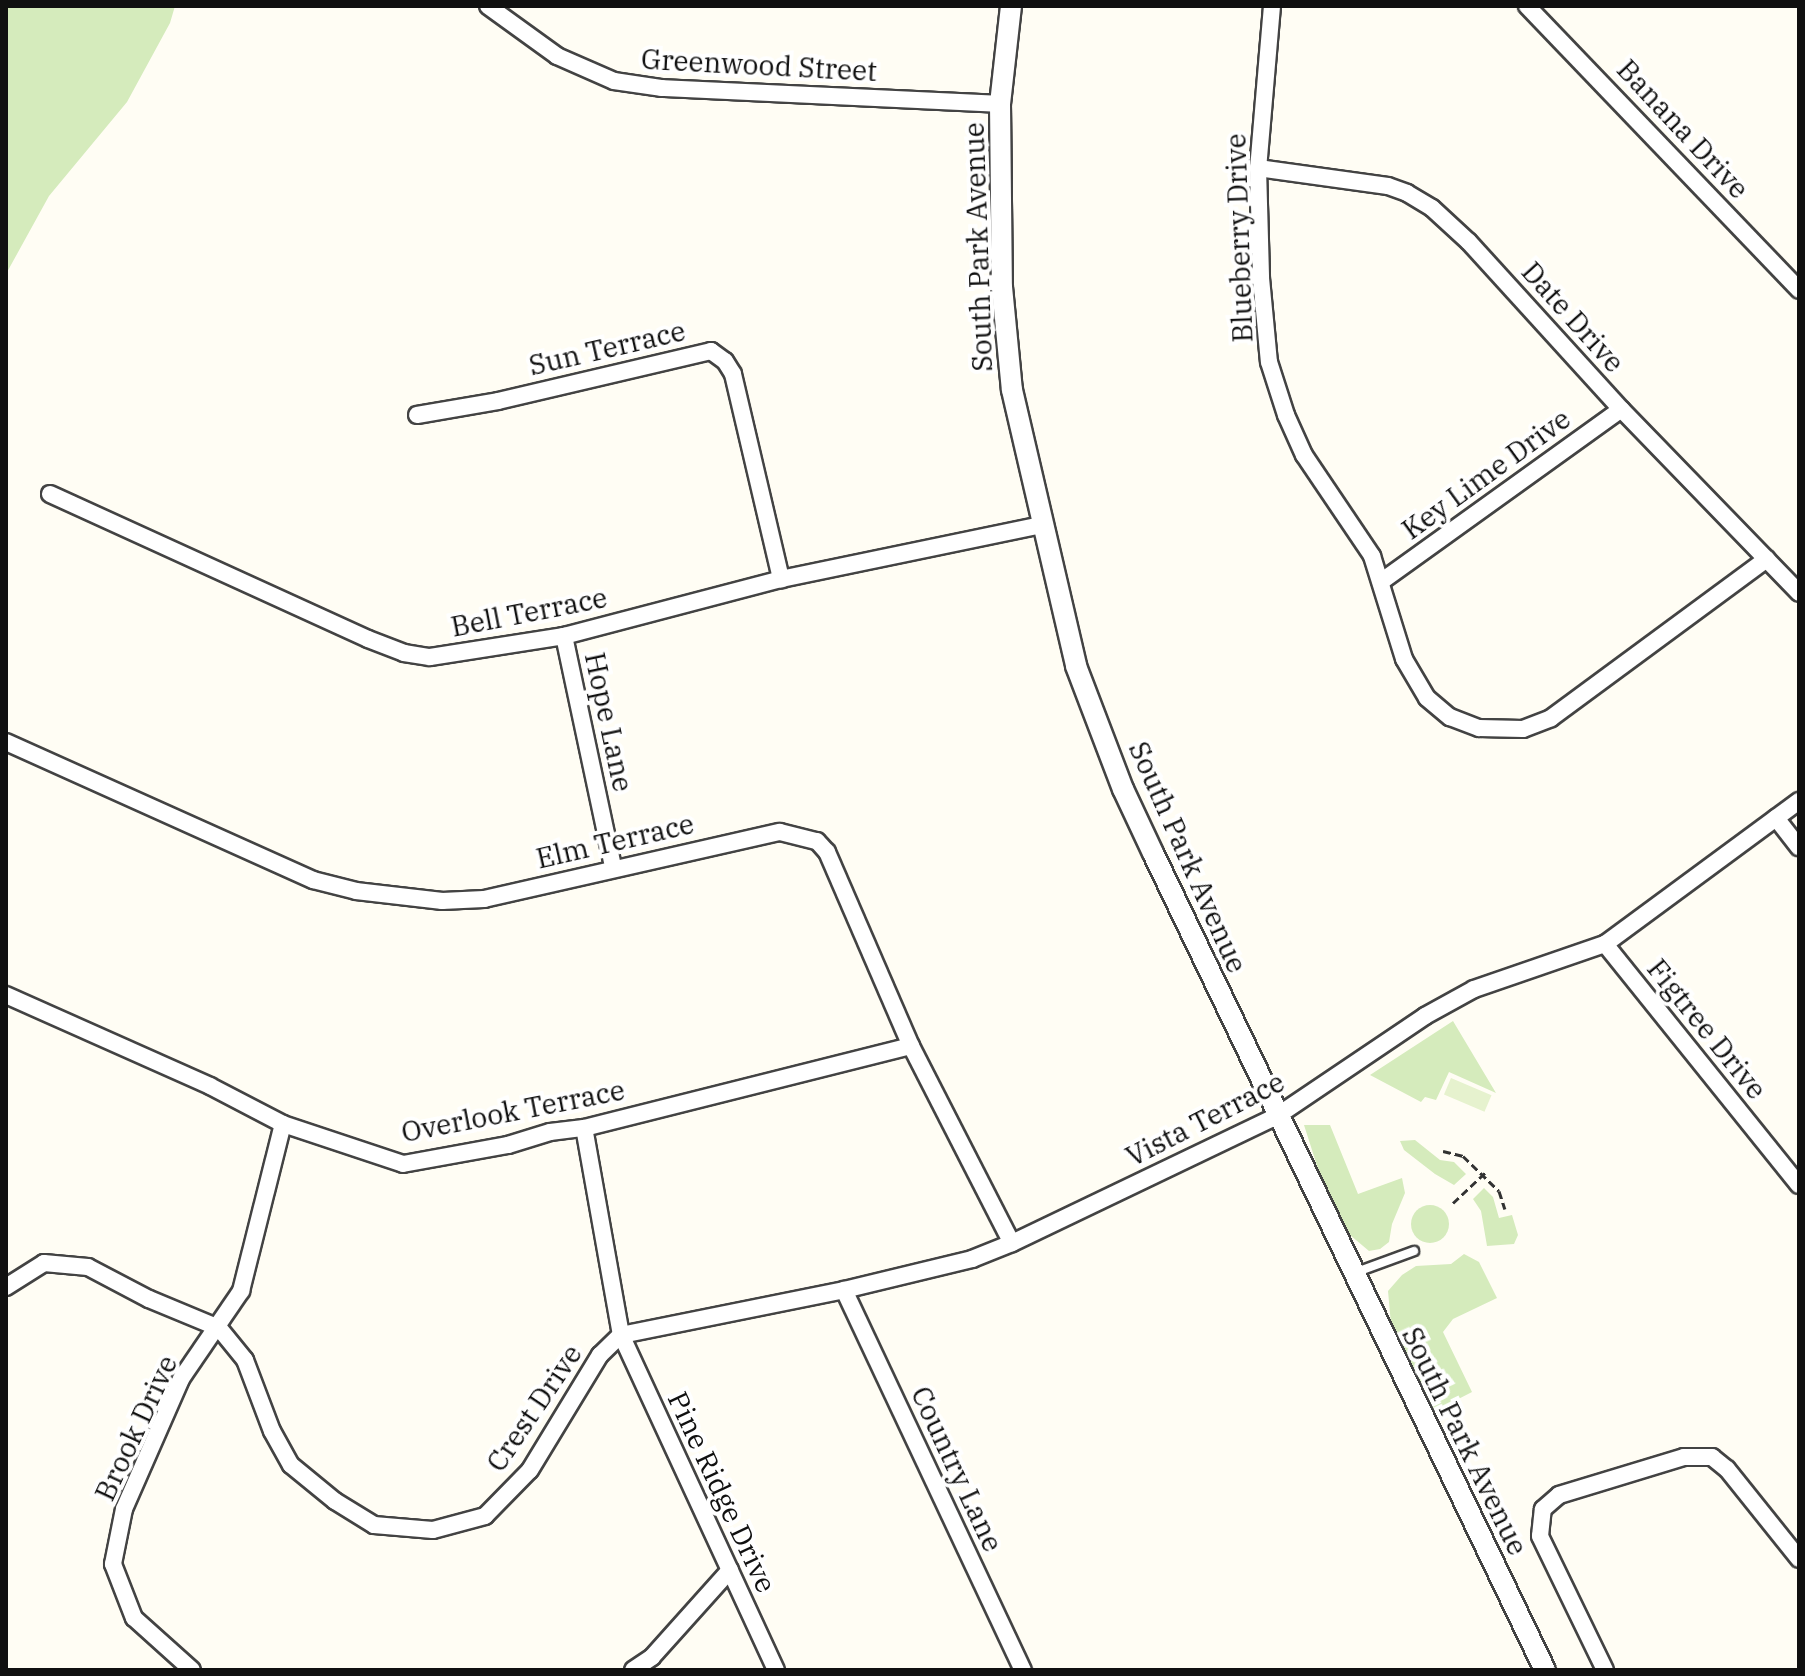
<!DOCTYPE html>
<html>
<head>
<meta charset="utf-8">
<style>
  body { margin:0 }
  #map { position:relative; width:1805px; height:1676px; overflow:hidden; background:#fffdf4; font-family:"IBM Plex Serif",serif }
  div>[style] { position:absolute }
  .green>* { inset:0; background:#d5ebbc }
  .round { border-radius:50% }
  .pitch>* { inset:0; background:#e6f2ce; transform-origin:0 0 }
  .path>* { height:3px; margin-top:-1.5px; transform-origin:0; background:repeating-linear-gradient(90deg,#323232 0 8px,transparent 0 12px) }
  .roads { filter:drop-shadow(2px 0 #434343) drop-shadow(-2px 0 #434343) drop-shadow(0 2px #434343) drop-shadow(0 -2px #434343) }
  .service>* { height:8px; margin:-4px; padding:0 4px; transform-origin:4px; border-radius:4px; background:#fff }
  .minor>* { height:16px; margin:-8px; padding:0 8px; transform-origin:8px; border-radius:8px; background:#fff }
  .tertiary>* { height:20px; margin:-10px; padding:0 10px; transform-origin:10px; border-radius:10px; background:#fff }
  span { translate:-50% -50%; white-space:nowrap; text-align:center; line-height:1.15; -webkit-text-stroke:8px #fff; paint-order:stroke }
  .street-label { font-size:28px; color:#101010 }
  .frame { position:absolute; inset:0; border:8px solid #101010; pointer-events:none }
</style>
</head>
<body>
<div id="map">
  <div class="green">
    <i style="clip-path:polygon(6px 6px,175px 6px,170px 23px,127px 102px,49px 196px,6px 274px)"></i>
    <i style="clip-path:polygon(1453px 1021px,1496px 1093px,1449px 1072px,1436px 1100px,1425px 1097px,1421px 1102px,1370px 1075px)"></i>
    <i style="clip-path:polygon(1304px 1125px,1330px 1125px,1358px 1194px,1402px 1178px,1405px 1193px,1392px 1224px,1389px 1242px,1380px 1249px,1369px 1251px,1350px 1235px,1320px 1175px)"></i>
    <i style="clip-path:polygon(1415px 1140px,1440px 1160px,1454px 1162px,1466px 1174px,1454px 1185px,1435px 1174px,1404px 1150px,1400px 1141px)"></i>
    <i style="clip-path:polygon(1484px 1188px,1493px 1197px,1499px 1218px,1512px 1215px,1518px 1235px,1514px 1244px,1487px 1246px,1481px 1211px,1473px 1199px)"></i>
    <i class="round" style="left:1411px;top:1205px;width:38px;height:38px"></i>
    <i style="clip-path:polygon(1464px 1254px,1479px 1262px,1497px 1298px,1453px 1319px,1443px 1332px,1472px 1392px,1435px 1411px,1391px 1324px,1388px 1291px,1402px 1275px,1416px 1266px,1451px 1264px)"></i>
  </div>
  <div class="pitch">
    <i style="left:1451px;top:1078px;width:44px;height:18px;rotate:23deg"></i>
  </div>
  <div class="path">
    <i style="left:1443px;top:1151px;width:21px;rotate:14deg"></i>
    <i style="left:1463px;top:1156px;width:50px;rotate:44.2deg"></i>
    <i style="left:1499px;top:1191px;width:19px;rotate:72deg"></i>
    <i style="left:1453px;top:1203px;width:47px;rotate:-43.3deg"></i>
  </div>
  <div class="roads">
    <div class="service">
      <i style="left:1354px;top:1273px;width:64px;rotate:-20.1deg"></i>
    </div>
    <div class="minor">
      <i style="left:488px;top:6px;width:85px;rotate:35.9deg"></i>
      <i style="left:557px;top:56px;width:62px;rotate:23.7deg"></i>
      <i style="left:614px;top:81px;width:49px;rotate:8.3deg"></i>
      <i style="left:662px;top:88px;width:338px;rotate:2.7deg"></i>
      <i style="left:1272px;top:6px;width:163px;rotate:94.9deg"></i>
      <i style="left:1258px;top:168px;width:110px;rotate:88.4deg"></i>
      <i style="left:1261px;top:278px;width:84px;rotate:84.6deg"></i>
      <i style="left:1269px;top:362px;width:56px;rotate:72.2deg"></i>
      <i style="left:1286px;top:415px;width:44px;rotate:65.8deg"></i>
      <i style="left:1304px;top:455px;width:122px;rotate:56deg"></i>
      <i style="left:1372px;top:556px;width:108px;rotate:72.7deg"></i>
      <i style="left:1404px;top:659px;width:45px;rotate:59.5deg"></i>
      <i style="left:1427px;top:698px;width:30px;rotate:40deg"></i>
      <i style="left:1450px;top:717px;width:31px;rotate:21deg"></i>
      <i style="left:1479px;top:728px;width:44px;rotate:1.3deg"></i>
      <i style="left:1523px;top:729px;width:30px;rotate:-21deg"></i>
      <i style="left:1551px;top:718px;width:268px;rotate:-36.4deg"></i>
      <i style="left:1527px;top:6px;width:393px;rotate:46.2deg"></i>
      <i style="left:1258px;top:168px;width:131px;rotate:7.9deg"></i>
      <i style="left:1388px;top:186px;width:20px;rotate:20deg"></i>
      <i style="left:1407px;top:193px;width:29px;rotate:31deg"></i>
      <i style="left:1432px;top:208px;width:50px;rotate:42.6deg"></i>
      <i style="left:1469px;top:242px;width:226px;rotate:47.7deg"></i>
      <i style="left:1621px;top:409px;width:256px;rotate:45.9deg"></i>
      <i style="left:417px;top:415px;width:82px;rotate:-9.8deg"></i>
      <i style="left:498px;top:401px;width:219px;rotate:-13.2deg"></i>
      <i style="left:711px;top:351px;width:17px;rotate:36deg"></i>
      <i style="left:725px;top:361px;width:15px;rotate:58deg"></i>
      <i style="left:733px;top:374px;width:211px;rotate:76.8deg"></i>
      <i style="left:50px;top:494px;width:349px;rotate:24.5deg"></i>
      <i style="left:368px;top:639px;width:39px;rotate:21deg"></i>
      <i style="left:404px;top:653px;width:26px;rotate:9deg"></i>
      <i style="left:430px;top:657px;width:136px;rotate:-8.9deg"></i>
      <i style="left:564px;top:636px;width:224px;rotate:-14.7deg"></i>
      <i style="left:781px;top:579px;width:266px;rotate:-11.7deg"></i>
      <i style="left:1382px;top:581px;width:294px;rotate:-35.7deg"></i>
      <i style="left:564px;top:636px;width:236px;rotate:78deg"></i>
      <i style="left:6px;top:742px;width:337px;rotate:24.2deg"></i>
      <i style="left:313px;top:880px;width:44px;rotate:14.3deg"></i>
      <i style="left:356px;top:891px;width:87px;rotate:6.6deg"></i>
      <i style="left:442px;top:901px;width:42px;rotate:-2.7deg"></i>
      <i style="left:484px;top:899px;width:303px;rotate:-12.8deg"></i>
      <i style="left:780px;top:832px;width:38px;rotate:14deg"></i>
      <i style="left:817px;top:841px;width:15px;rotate:48deg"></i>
      <i style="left:827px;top:852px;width:211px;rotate:66.6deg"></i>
      <i style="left:911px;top:1046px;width:221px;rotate:62.9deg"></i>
      <i style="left:1776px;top:818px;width:37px;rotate:52deg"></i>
      <i style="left:1605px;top:944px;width:309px;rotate:51.2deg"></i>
      <i style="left:6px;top:995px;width:223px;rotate:24deg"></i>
      <i style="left:210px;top:1086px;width:82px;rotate:27.5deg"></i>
      <i style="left:283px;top:1124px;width:126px;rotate:18.4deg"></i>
      <i style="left:403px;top:1164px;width:107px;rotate:-10.3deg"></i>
      <i style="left:508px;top:1145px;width:44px;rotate:-17.2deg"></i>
      <i style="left:550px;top:1132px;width:34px;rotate:-7deg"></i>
      <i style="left:584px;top:1128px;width:337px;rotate:-14.1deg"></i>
      <i style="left:6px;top:1287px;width:45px;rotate:-32.3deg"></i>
      <i style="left:44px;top:1263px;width:44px;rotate:5.2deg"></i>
      <i style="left:88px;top:1267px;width:69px;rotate:27.7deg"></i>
      <i style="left:149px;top:1299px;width:76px;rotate:22.5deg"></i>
      <i style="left:219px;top:1328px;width:41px;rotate:50.9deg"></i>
      <i style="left:245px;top:1360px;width:76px;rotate:69.2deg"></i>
      <i style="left:272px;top:1431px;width:39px;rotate:61deg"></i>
      <i style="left:291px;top:1465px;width:57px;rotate:39.3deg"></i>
      <i style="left:335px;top:1501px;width:46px;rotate:31.6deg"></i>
      <i style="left:374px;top:1525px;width:59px;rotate:4.8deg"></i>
      <i style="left:433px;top:1530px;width:54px;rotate:-15.1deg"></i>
      <i style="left:485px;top:1516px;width:64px;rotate:-45.6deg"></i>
      <i style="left:530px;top:1470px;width:135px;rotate:-58.7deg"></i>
      <i style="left:600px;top:1355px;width:29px;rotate:-44deg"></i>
      <i style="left:621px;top:1335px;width:210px;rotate:-100.1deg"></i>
      <i style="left:844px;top:1290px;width:420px;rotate:64.8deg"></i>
      <i style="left:192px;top:1670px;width:78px;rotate:-138.1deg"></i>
      <i style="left:134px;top:1618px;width:58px;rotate:-111.3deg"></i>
      <i style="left:113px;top:1564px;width:56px;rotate:-78.7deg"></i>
      <i style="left:124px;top:1509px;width:142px;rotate:-66.3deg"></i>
      <i style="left:181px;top:1379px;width:107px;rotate:-55.7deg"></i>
      <i style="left:241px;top:1291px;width:172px;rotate:-75.9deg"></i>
      <i style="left:633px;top:1670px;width:23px;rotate:-34deg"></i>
      <i style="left:652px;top:1657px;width:117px;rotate:-48.1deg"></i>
      <i style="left:776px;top:1670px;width:369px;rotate:-114.8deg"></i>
      <i style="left:621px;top:1335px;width:227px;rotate:-11.4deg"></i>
      <i style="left:844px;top:1290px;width:132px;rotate:-13.6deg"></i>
      <i style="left:972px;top:1259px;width:43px;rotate:-21.8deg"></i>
      <i style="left:1012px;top:1243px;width:294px;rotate:-25.6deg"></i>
      <i style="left:1277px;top:1116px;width:179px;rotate:-34deg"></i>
      <i style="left:1425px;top:1016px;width:56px;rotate:-28.9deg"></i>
      <i style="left:1474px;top:989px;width:139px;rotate:-19deg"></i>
      <i style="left:1605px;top:944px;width:241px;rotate:-36.4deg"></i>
      <i style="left:1605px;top:1670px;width:149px;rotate:-115.9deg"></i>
      <i style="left:1540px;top:1536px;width:27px;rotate:-84deg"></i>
      <i style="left:1543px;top:1509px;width:21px;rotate:-41deg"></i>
      <i style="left:1559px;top:1495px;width:131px;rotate:-16.9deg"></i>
      <i style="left:1684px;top:1457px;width:28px"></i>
      <i style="left:1712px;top:1457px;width:19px;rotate:39deg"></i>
      <i style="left:1727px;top:1469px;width:115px;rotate:51.3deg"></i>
    </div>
    <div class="tertiary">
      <i style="left:1011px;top:6px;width:99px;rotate:96.4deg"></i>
      <i style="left:1000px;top:104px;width:183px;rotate:89.4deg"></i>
      <i style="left:1002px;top:287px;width:103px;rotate:84.5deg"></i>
      <i style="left:1012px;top:390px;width:283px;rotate:76.9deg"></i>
      <i style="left:1076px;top:666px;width:132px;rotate:69.1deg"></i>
      <i style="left:1123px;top:789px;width:71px;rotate:64.9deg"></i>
      <i style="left:1153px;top:853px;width:906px;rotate:64.37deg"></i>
    </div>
  </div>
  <div class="street-label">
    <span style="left:759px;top:65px;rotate:3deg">Greenwood Street</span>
    <span style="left:1683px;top:129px;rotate:47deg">Banana Drive</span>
    <span style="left:1239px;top:238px;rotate:-92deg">Blueberry Drive</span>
    <span style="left:978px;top:247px;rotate:-92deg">South Park Avenue</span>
    <span style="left:1573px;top:317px;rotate:48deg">Date Drive</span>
    <span style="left:607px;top:348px;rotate:-13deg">Sun Terrace</span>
    <span style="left:1486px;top:474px;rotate:-36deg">Key Lime Drive</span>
    <span style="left:529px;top:612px;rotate:-11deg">Bell Terrace</span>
    <span style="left:609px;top:722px;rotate:78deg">Hope Lane</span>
    <span style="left:615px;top:841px;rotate:-13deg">Elm Terrace</span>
    <span style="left:1188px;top:857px;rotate:66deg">South Park Avenue</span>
    <span style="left:1707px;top:1029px;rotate:51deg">Figtree Drive</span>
    <span style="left:513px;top:1111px;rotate:-11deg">Overlook Terrace</span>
    <span style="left:1205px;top:1119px;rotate:-27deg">Vista Terrace</span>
    <span style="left:534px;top:1408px;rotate:-56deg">Crest Drive</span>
    <span style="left:136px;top:1428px;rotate:-65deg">Brook Drive</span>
    <span style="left:1465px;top:1441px;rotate:64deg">South Park Avenue</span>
    <span style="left:957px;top:1469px;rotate:65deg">Country Lane</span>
    <span style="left:722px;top:1492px;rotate:65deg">Pine Ridge Drive</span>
  </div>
  <div class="frame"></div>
</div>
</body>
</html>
